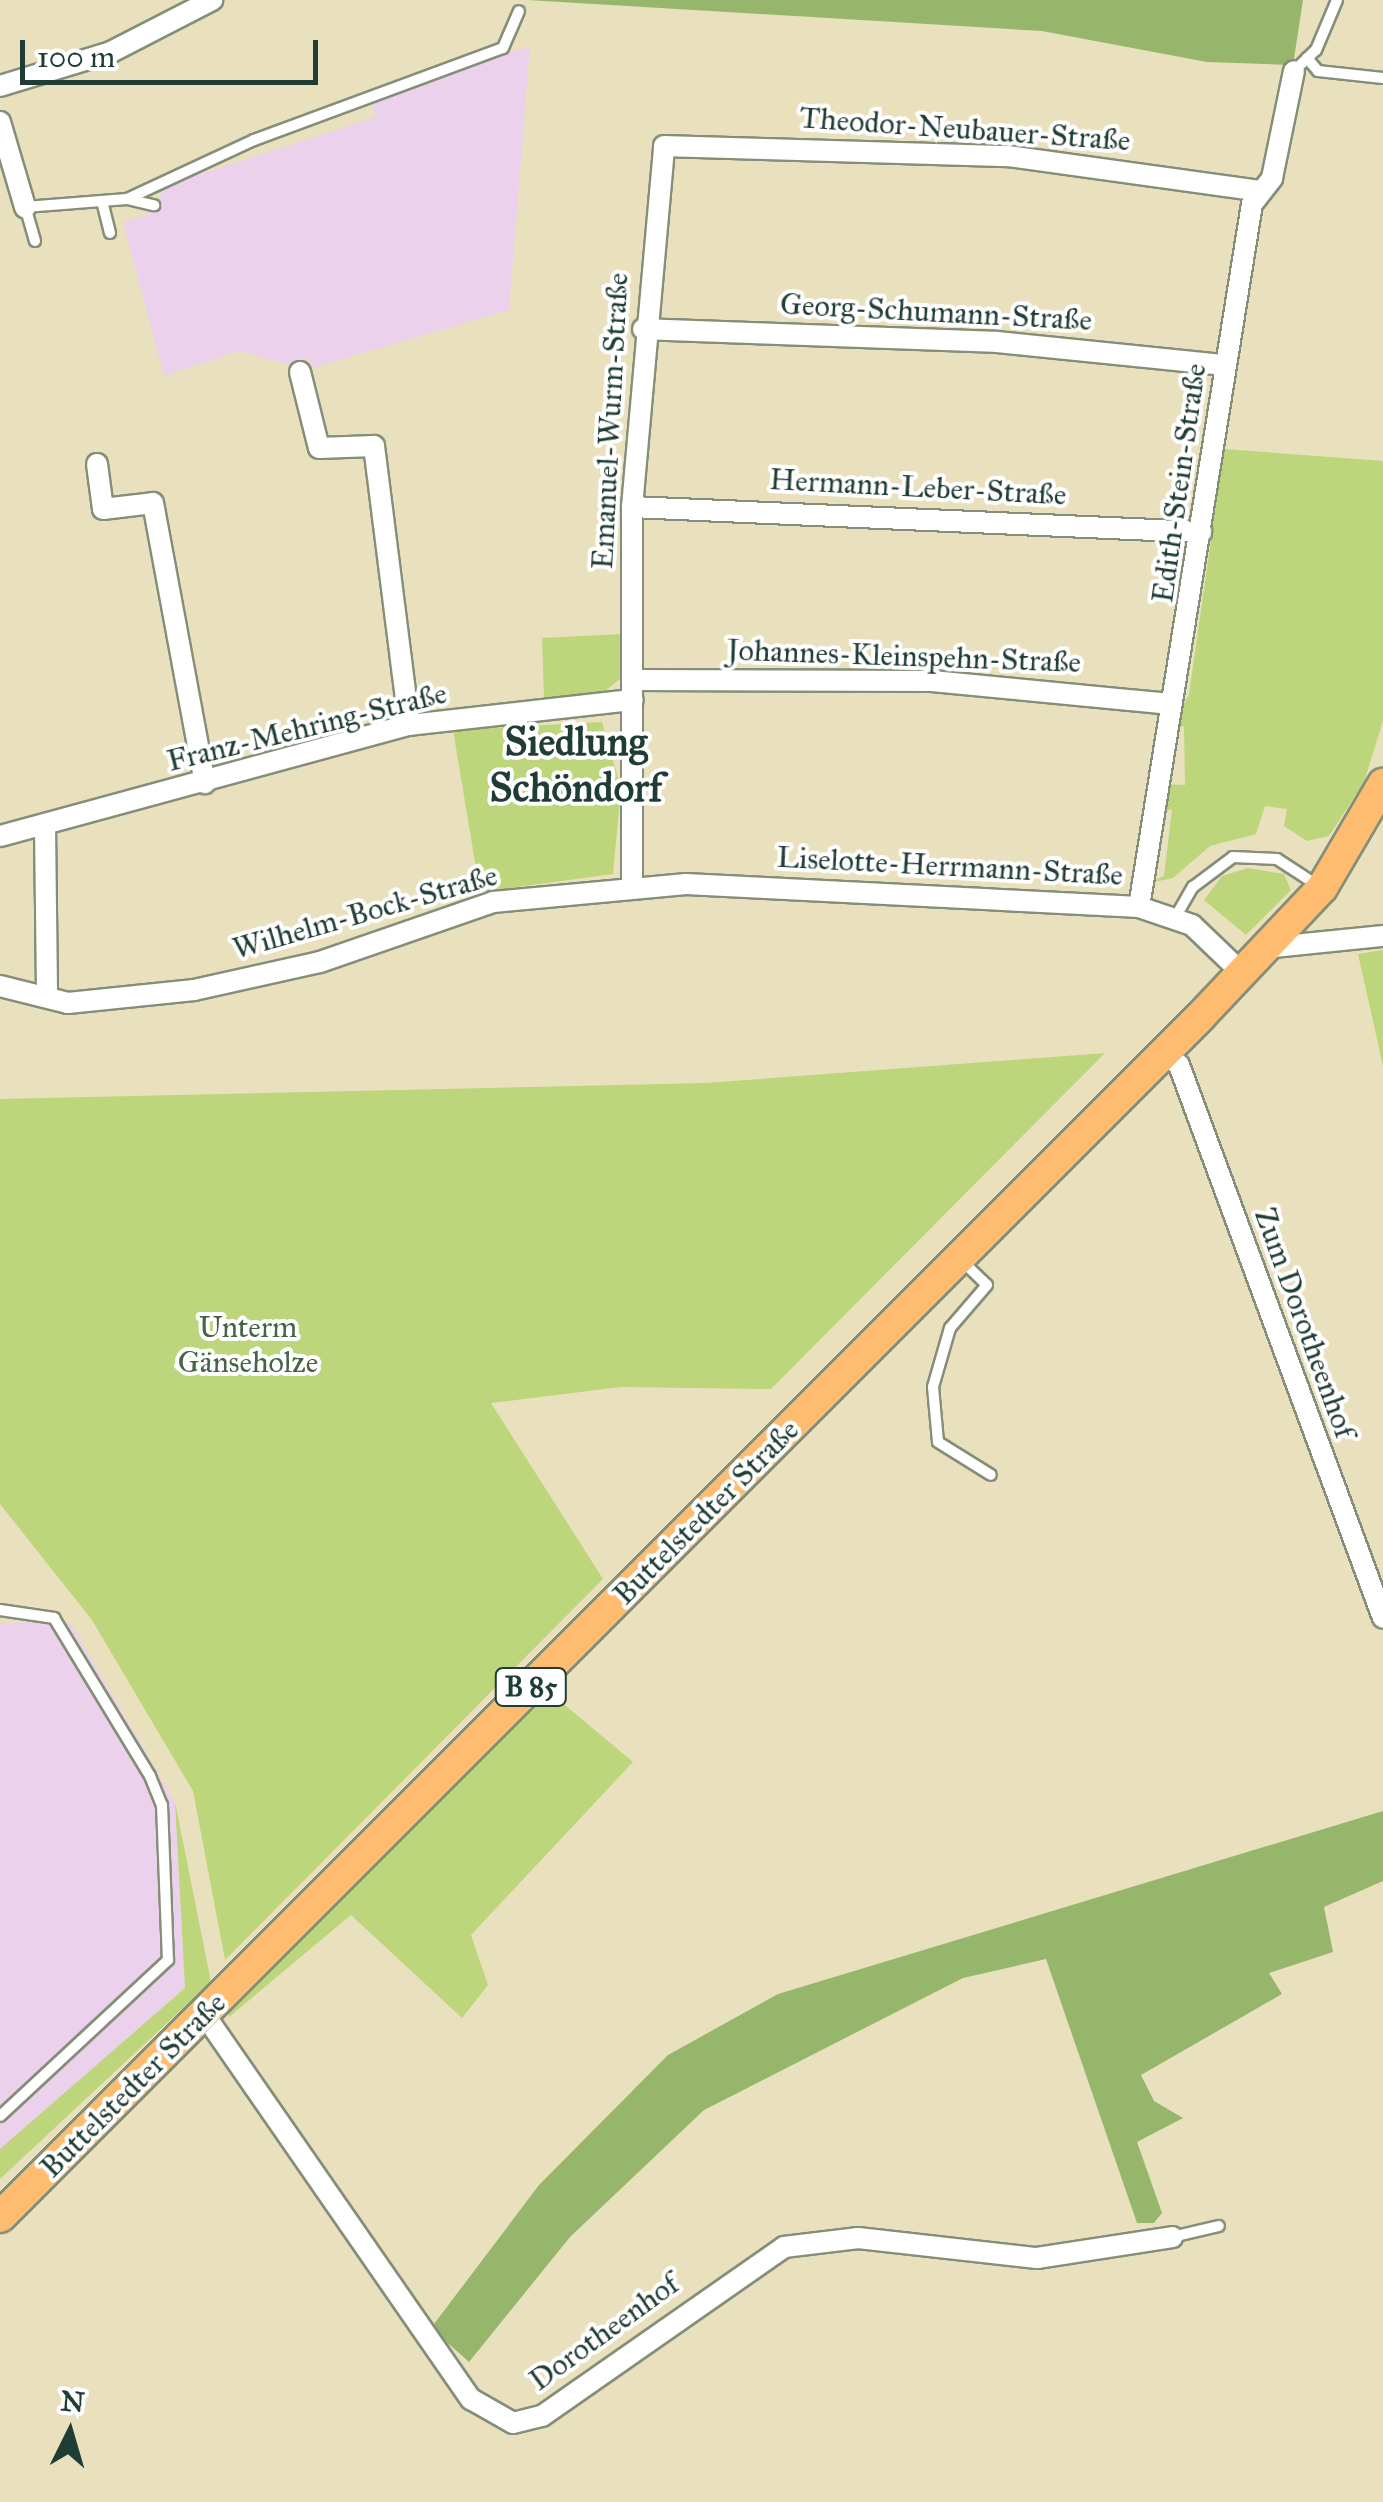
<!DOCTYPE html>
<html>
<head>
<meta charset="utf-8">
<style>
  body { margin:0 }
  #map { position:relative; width:1383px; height:2502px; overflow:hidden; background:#e9e0bd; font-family:"IM FELL Great Primer",serif }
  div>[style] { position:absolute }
  .built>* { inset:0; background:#ebd1eb }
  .green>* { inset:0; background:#bdd67b }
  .forest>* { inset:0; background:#96b76b }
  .roads { filter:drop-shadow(2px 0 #848e78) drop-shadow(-2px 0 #848e78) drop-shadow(0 2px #848e78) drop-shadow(0 -2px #848e78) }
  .lane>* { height:10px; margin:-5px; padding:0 5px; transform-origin:5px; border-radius:5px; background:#fff }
  .street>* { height:20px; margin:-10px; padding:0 10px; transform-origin:10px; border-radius:10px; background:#fff }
  .primary>* { height:30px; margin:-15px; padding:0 15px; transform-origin:15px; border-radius:15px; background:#fdbc6f }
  span { translate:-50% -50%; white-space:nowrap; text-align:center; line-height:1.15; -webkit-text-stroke:8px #fff; paint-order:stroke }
  .shield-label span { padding:2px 8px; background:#fff; border:2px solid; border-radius:8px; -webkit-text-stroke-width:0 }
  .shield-label { font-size:28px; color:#1f3d34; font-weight:700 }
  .street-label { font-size:30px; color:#1f3d34 }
  .park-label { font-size:30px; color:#466346 }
  .district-label { font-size:40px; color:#1f3d34; font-weight:700 }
  .north { position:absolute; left:20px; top:2382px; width:100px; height:100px; -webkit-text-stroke:8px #fff; paint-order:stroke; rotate:5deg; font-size:28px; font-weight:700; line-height:40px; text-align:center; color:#1f3d34 }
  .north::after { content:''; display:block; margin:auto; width:35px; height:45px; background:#1f3d34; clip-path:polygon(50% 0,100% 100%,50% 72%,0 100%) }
  .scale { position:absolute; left:20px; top:40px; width:298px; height:45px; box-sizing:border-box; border:5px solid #1f3d34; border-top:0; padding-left:12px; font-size:30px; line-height:35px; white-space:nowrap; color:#1f3d34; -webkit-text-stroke:8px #fff; paint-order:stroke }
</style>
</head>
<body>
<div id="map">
  <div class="built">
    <i style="clip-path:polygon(530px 46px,509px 310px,312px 368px,309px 359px,290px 365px,239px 351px,164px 376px,123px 222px,149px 214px,167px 185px,376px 117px,371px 101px)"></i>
    <i style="clip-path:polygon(69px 1621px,175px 1802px,185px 1988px,0 2149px,0 1623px)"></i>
  </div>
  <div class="green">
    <i style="clip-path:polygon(1224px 449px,1383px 461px,1383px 721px,1364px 782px,1329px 836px,1307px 841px,1284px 826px,1287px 809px,1265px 806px,1256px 834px,1210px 846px,1173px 878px,1149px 883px,1164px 876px,1172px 809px,1158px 813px,1163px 784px,1185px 785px,1184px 726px,1170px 730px,1189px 694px)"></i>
    <i style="clip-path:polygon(622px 634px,621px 678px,604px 692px,544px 698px,542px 638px)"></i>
    <i style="clip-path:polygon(602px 722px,621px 788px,613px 874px,480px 892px,453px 730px)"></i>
    <i style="clip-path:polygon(1248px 868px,1284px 874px,1291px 890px,1246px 935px,1204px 900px,1222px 876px)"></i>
    <i style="clip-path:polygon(1383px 950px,1383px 1066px,1358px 954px)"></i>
    <i style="clip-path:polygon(1105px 1053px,771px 1389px,621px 1387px,491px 1403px,603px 1579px,225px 1960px,193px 1791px,92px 1620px,0 1504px,0 1099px,706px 1083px)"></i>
    <i style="clip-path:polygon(547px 1690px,633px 1762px,471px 1935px,488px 1985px,462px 2018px,351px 1915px,229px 2017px,228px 2008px)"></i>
    <i style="clip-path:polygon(175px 1802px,211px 1982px,0 2179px,0 2149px,185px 1988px)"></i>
  </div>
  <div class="forest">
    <i style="clip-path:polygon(528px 0,1303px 0,1293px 65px,1207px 62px,1042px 31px)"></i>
    <i style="clip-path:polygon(1383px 1811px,1383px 1881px,1324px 1907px,1333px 1952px,1269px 1973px,1282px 1994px,1141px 2075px,1154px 2101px,1183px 2118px,1137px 2142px,1162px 2213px,1154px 2223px,1137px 2223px,1046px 1959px,963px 1978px,704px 2110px,570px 2237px,469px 2362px,431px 2328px,539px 2185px,668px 2055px,778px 1994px)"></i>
  </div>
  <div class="roads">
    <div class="lane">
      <i style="left:1307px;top:58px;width:17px;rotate:50deg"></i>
      <i style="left:1318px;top:71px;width:65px;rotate:6.1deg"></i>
      <i style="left:1294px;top:71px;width:30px;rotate:-44deg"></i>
      <i style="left:1316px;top:50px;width:54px;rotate:-67.2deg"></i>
      <i style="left:127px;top:199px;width:28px;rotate:13deg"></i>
      <i style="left:102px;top:201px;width:33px;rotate:76deg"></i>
      <i style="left:35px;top:241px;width:35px;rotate:-106deg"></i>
      <i style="left:25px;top:207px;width:102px;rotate:-4.5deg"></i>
      <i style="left:127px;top:199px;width:140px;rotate:-24.9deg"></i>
      <i style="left:254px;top:140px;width:265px;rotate:-20.3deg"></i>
      <i style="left:503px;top:48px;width:40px;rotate:-66.6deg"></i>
      <i style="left:1176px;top:916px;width:34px;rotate:-60deg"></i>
      <i style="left:1193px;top:887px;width:50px;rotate:-36.9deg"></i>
      <i style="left:1233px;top:857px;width:44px;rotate:2.6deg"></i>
      <i style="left:1277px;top:859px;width:48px;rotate:33deg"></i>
      <i style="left:960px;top:1259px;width:37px;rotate:44deg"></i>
      <i style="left:987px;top:1285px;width:57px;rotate:130.7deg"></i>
      <i style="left:950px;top:1328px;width:61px;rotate:106.1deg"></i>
      <i style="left:933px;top:1387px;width:55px;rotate:84.8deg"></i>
      <i style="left:938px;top:1442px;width:62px;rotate:31.9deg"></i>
      <i style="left:0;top:1610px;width:55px;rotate:8.4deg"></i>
      <i style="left:54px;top:1618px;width:185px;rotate:58.7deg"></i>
      <i style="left:150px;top:1776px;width:31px;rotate:68deg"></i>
      <i style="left:162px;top:1805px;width:155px;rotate:87.8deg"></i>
      <i style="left:168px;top:1960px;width:229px;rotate:137.1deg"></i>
      <i style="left:1172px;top:2237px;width:48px;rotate:-13.2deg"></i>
    </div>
    <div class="street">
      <i style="left:0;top:86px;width:116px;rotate:-17deg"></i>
      <i style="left:111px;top:52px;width:114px;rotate:-27.2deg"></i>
      <i style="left:0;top:122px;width:89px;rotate:73.6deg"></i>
      <i style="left:643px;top:329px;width:354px;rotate:2.1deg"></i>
      <i style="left:997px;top:342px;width:229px;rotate:5.8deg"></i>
      <i style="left:300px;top:372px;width:78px;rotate:76deg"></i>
      <i style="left:319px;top:448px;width:55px;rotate:-2.1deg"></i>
      <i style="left:374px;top:446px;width:281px;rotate:82.8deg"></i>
      <i style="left:97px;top:464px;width:45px;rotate:82.4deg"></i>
      <i style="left:103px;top:509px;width:50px;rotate:-6.8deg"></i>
      <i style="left:153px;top:503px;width:285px;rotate:79.5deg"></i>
      <i style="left:632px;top:507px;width:570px;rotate:2.52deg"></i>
      <i style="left:633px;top:680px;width:299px;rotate:0.2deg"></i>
      <i style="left:932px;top:681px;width:240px;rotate:5.5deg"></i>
      <i style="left:45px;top:827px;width:165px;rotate:89.3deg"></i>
      <i style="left:0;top:836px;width:424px;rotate:-15.2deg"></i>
      <i style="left:409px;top:725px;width:225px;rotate:-6.4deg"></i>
      <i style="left:632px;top:886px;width:379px;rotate:-90deg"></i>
      <i style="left:632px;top:507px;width:362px;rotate:-84.9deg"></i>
      <i style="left:664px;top:146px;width:344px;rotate:1.7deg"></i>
      <i style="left:1008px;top:156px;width:255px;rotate:7.9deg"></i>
      <i style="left:1139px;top:907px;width:712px;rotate:-80.87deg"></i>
      <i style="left:1252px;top:204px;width:33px;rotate:-52deg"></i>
      <i style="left:1272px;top:178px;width:109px;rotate:-78.4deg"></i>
      <i style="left:1264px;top:948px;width:120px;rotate:-5.8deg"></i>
      <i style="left:0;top:986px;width:70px;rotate:14deg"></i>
      <i style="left:68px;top:1003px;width:127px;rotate:-5.9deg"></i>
      <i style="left:194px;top:990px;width:129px;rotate:-12.5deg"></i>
      <i style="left:320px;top:962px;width:183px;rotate:-19.1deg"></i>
      <i style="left:493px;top:902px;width:194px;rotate:-5.3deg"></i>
      <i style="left:686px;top:884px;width:454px;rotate:2.9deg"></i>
      <i style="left:1139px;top:907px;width:56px;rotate:18.8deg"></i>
      <i style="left:1192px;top:925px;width:68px;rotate:43.8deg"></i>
      <i style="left:1165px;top:1053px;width:18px;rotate:41deg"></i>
      <i style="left:1179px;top:1065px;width:589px;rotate:69.75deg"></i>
      <i style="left:204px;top:2014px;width:469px;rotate:55.3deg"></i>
      <i style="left:471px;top:2399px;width:48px;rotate:29.7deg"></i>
      <i style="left:513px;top:2423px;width:30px;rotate:-14deg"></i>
      <i style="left:542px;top:2416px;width:295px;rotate:-34.9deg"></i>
      <i style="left:784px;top:2247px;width:75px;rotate:-6.9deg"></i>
      <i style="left:858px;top:2238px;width:180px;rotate:6.4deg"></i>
      <i style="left:1037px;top:2258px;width:137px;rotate:-8.8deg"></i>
    </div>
    <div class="primary">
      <i style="left:0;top:2217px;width:1696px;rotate:-45deg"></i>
      <i style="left:1199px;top:1018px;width:179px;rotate:-46.6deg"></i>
      <i style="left:1322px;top:888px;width:121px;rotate:-59.6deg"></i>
    </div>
  </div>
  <div class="shield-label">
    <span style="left:531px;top:1687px">B 85</span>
  </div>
  <div class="street-label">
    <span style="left:965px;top:129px;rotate:4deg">Theodor-Neubauer-Straße</span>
    <span style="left:936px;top:312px;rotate:3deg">Georg-Schumann-Straße</span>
    <span style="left:610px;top:421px;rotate:-87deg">Emanuel-Wurm-Straße</span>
    <span style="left:1179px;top:483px;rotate:-82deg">Edith-Stein-Straße</span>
    <span style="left:918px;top:487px;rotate:3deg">Hermann-Leber-Straße</span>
    <span style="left:904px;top:656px;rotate:2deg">Johannes-Kleinspehn-Straße</span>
    <span style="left:307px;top:727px;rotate:-14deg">Franz-Mehring-Straße</span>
    <span style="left:950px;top:866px;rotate:3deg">Liselotte-Herrmann-Straße</span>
    <span style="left:365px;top:912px;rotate:-16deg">Wilhelm-Bock-Straße</span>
    <span style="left:1305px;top:1323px;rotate:70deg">Zum Dorotheenhof</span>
    <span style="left:706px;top:1512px;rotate:-45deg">Buttelstedter Straße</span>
    <span style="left:133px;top:2085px;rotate:-45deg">Buttelstedter Straße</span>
    <span style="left:604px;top:2332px;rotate:-36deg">Dorotheenhof</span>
  </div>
  <div class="park-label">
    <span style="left:248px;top:1344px">Unterm<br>Gänseholze</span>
  </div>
  <div class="district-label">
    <span style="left:576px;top:765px">Siedlung<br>Schöndorf</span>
  </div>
  <div class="north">N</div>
  <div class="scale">100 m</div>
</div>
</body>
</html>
